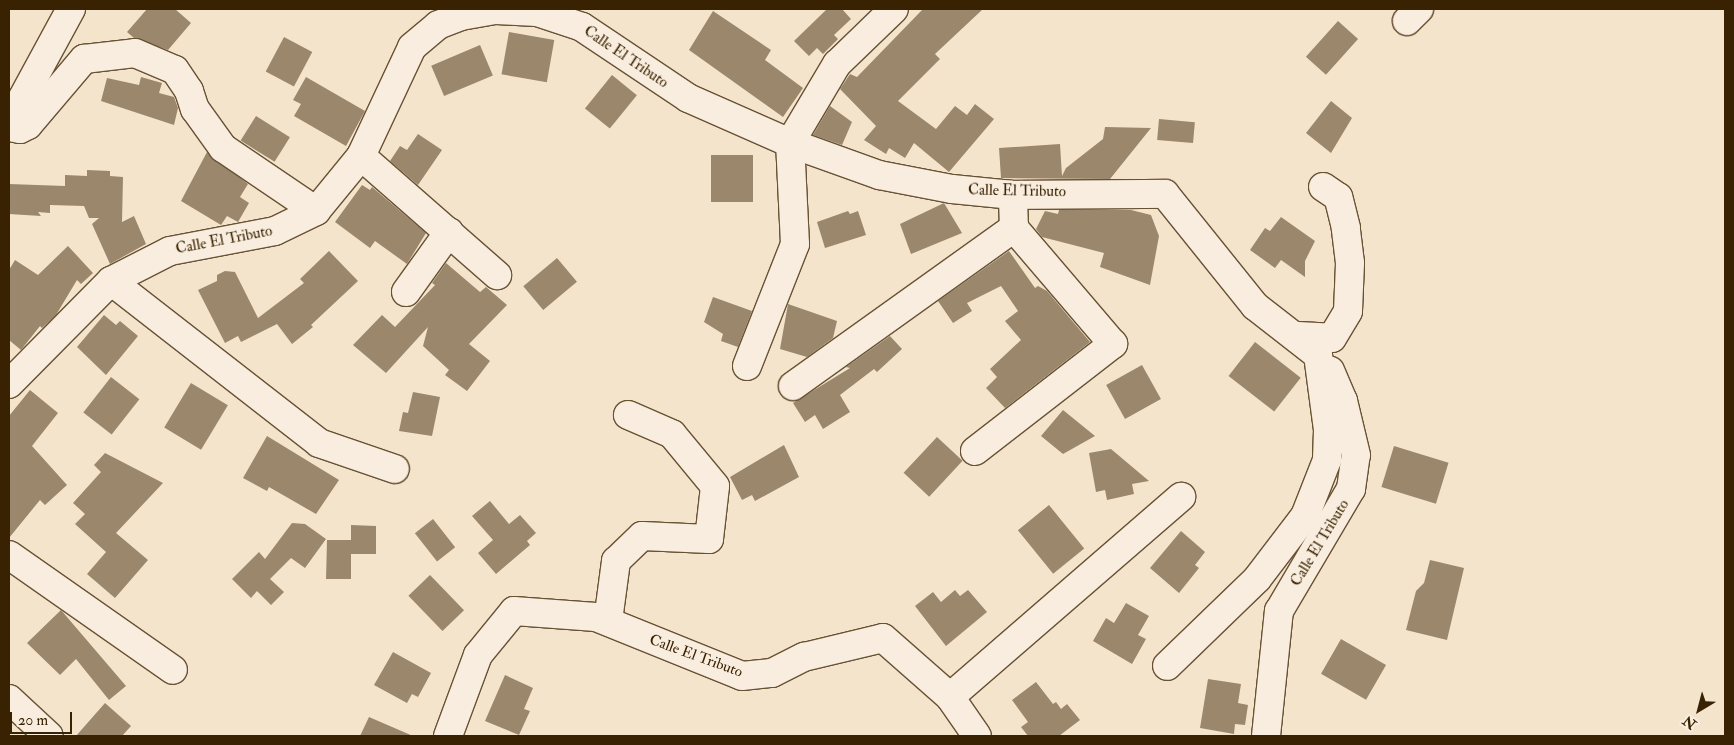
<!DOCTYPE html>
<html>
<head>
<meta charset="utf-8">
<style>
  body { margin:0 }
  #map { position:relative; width:1734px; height:745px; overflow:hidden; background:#f5e4cc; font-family:"IM FELL Double Pica",serif }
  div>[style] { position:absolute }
  .building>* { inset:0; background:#9b876b; transform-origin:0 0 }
  .roads { filter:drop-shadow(1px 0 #685234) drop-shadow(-1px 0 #685234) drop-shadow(0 1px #685234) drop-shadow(0 -1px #685234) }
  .minor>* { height:28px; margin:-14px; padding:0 14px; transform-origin:14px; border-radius:14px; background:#f8edde }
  span { translate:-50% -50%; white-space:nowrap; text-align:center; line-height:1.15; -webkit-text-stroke:5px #f8edde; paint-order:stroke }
  .street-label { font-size:15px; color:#392201 }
  .frame { position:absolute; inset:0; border:10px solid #392201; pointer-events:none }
  .north { position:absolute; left:1674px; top:685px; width:50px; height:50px; -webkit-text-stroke:4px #f8edde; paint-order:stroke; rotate:217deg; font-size:14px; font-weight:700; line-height:20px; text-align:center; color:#392201 }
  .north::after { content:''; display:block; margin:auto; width:18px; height:22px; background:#392201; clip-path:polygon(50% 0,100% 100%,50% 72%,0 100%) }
  .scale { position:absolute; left:10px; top:712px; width:62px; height:22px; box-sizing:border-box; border:2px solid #392201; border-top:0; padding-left:6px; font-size:15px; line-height:18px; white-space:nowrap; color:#392201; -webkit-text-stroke:4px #f8edde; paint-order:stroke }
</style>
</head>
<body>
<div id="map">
  <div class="building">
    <i style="clip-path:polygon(147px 9px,175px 9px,191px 23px,168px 50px,134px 38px,127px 32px)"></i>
    <i style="clip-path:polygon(827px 9px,842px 9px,851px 19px,834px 35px,838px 39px,823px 54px,817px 48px,809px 56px,794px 41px)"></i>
    <i style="clip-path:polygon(923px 9px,983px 9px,935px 54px,940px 59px,898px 101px,936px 129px,955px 106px,967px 115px,975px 104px,994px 119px,949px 172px,914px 143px,905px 158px,889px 148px,886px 154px,864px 140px,876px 126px,840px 89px,850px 74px,857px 77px)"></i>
    <i style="clip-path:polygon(713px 11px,771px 50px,765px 60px,803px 88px,783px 117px,689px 50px)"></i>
    <i style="left:1338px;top:21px;width:27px;height:48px;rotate:42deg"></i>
    <i style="left:509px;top:32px;width:46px;height:43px;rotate:10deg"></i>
    <i style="left:284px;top:37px;width:32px;height:39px;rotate:28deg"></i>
    <i style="left:480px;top:45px;width:33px;height:53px;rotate:67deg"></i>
    <i style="left:612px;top:75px;width:32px;height:43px;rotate:39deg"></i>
    <i style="clip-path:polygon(141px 77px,162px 83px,159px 93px,174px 97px,178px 108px,174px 125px,101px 101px,107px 78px,139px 85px)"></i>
    <i style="clip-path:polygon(306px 77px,365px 111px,346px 146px,294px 116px,301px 104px,293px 100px)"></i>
    <i style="clip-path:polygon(1331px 101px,1352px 118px,1331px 153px,1306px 133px)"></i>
    <i style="clip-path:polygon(830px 106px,852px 122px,842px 145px,813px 135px)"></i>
    <i style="left:256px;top:116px;width:40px;height:29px;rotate:32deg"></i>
    <i style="left:1159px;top:119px;width:36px;height:21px;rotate:5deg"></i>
    <i style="clip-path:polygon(1105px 127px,1151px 128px,1110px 179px,1001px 178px,999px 148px,1060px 144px,1062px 176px,1066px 168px,1103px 139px)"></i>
    <i style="clip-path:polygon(418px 134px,442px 150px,418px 185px,390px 161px,400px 146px,407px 150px)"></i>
    <i style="clip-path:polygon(207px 152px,248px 184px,240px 197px,249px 203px,238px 222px,227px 216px,221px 225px,181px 201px)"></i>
    <i style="left:753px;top:155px;width:47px;height:42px;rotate:90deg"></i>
    <i style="clip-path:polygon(87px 170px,110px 171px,110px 176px,123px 177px,122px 222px,134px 216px,146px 244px,110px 264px,92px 224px,99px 218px,89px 218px,84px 206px,50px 205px,50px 213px,38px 212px,41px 216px,9px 214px,9px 184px,65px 186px,65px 175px,87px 176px)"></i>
    <i style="clip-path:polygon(362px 185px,370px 190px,372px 187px,426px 233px,407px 264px,375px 241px,370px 248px,335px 222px)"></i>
    <i style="clip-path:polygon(944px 203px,962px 233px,911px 254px,900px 224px)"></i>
    <i style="clip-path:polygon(1059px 210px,1131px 210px,1151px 215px,1159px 236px,1150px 285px,1100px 267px,1104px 253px,1042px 237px,1036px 229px,1045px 211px,1058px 214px)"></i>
    <i style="clip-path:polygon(848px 211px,850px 214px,858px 211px,866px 235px,825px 248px,817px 222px)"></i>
    <i style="clip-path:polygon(1281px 217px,1315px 241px,1305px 261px,1305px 277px,1281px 260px,1275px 268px,1250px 250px,1265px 228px,1270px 231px)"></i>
    <i style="clip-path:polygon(68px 246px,93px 273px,81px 284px,77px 280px,56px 315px,42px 328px,40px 326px,21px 350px,9px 340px,9px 270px,15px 260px,38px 275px)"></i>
    <i style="clip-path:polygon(329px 251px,358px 281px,311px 325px,313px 327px,292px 344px,277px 324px,241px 342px,238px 336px,225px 343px,198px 290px,217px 281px,217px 275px,225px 271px,235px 272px,258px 318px,304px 283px,300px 279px)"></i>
    <i style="clip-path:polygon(1009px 251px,1035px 288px,1038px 286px,1047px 291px,1090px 342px,1005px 408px,986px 388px,997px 377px,990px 369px,1021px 340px,1005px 321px,1018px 311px,1001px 286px,967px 303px,972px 311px,953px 323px,938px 301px)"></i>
    <i style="left:557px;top:258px;width:31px;height:44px;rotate:50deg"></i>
    <i style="clip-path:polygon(446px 263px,480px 292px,486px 287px,507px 305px,469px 344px,490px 361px,467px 391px,445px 375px,449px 370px,423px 346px,428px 327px,386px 373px,353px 345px,382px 315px,395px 327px,435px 285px,432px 283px)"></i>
    <i style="clip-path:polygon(713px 297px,752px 311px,738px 347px,721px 341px,723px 334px,704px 322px)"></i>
    <i style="clip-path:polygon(788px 304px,837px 321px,833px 338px,807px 357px,780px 349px)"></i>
    <i style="clip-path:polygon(104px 315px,116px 325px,120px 321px,138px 336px,106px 375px,77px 347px)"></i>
    <i style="clip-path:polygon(890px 336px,902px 349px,877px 372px,874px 369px,840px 395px,850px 412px,823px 429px,815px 415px,805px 422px,793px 403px,850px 368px,846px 367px)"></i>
    <i style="left:1255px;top:342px;width:58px;height:43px;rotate:38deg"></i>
    <i style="left:1142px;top:365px;width:39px;height:41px;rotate:61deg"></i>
    <i style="left:111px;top:377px;width:36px;height:45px;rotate:38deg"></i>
    <i style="left:191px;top:383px;width:43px;height:52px;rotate:31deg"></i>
    <i style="clip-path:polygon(30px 390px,58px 413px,32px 446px,67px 485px,45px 505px,40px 500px,9px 538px,9px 416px)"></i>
    <i style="clip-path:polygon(413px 392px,440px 397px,432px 436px,399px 431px,403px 412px,408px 413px)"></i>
    <i style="clip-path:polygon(1063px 410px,1095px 436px,1063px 454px,1041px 436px)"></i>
    <i style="clip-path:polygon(267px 436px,339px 480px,316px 514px,269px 487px,267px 491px,243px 478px)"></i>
    <i style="left:937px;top:437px;width:35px;height:49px;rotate:43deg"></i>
    <i style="clip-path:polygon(784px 445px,799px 477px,755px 501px,752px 495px,742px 500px,730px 477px)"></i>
    <i style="left:1394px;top:446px;width:57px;height:43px;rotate:17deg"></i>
    <i style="clip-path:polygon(1111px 449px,1149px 481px,1132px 484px,1134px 494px,1107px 500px,1105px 490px,1096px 492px,1089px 453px)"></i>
    <i style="clip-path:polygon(105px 453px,163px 483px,116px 533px,148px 560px,115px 598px,87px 574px,106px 552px,75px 524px,85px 514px,73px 503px,101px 472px,94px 465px)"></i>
    <i style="clip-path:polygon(490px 501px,509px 524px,520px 515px,536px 533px,527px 541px,530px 545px,496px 574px,478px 553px,493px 540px,472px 516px)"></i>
    <i style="left:1049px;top:505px;width:56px;height:40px;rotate:51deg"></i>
    <i style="left:433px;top:519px;width:36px;height:23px;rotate:52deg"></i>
    <i style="clip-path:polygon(292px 523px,305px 524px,326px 539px,305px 568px,291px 558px,270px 579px,284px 592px,271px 605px,257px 591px,251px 598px,232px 579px,259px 552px,265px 559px)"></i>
    <i style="clip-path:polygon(351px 525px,376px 526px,376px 554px,351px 554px,351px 579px,326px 579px,327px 540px,351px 540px,351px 552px)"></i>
    <i style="clip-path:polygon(1181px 531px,1205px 552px,1195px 565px,1199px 568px,1179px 593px,1150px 568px)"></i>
    <i style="clip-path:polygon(1430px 560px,1464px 568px,1447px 640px,1406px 630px,1416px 591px,1424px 583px)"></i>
    <i style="left:430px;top:575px;width:49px;height:30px;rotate:46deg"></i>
    <i style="clip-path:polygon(955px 590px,960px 596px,968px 590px,987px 612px,946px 646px,915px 606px,933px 592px,941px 602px)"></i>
    <i style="clip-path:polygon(1126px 603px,1149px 616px,1138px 635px,1146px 639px,1132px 664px,1093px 641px,1106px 618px,1114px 623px)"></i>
    <i style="clip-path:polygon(61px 610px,126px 686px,109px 700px,76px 659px,60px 675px,27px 643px)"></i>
    <i style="left:1341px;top:639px;width:52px;height:40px;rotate:30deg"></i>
    <i style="clip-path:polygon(393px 652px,431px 673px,418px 697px,412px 694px,407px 703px,374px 685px)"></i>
    <i style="clip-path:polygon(505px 675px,533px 688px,524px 709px,530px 711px,519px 735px,485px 721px)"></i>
    <i style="clip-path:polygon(1208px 679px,1241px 684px,1238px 703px,1248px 705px,1245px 725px,1235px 724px,1234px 734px,1200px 728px)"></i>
    <i style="clip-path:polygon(1036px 682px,1053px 704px,1056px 702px,1061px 709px,1067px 704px,1080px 720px,1059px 736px,1028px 736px,1021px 727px,1028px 722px,1012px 700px)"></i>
    <i style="clip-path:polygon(105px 703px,131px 726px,122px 736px,76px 736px)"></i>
    <i style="clip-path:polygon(369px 717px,413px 736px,360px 736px)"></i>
  </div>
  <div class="roads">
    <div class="minor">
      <i style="left:1407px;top:21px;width:17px;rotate:-45deg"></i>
      <i style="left:9px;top:123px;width:130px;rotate:-61.5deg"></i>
      <i style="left:9px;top:127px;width:11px;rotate:10deg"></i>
      <i style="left:20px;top:129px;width:9px;rotate:-27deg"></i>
      <i style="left:28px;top:125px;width:87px;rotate:-49.7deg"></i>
      <i style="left:84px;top:59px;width:51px;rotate:-6.7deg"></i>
      <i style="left:135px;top:53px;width:43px;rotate:23deg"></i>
      <i style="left:175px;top:70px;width:25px;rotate:56deg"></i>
      <i style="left:189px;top:91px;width:19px;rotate:72deg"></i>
      <i style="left:195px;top:109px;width:48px;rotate:54.3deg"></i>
      <i style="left:223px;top:148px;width:112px;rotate:34.1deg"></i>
      <i style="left:361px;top:156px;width:181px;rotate:41.2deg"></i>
      <i style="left:111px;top:281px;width:264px;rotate:37.9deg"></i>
      <i style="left:319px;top:443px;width:80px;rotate:18.9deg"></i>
      <i style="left:406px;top:292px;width:74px;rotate:-54.4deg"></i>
      <i style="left:1298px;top:336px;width:34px;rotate:3deg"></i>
      <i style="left:1332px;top:338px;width:31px;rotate:-59deg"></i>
      <i style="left:1348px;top:311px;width:48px;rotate:-87.6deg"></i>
      <i style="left:1350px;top:263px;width:35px;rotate:-97deg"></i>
      <i style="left:1346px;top:228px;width:32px;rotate:-104deg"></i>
      <i style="left:1338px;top:197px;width:18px;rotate:-146deg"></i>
      <i style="left:747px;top:366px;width:131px;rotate:-68.5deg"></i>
      <i style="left:795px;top:244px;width:101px;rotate:-92.8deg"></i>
      <i style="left:790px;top:143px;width:92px;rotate:-59.3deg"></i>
      <i style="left:837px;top:64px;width:79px;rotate:-44deg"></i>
      <i style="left:9px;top:384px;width:145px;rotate:-45.3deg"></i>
      <i style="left:111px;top:281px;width:66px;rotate:-27deg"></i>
      <i style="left:170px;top:251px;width:107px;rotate:-10.8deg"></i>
      <i style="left:275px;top:231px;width:46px;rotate:-26deg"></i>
      <i style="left:316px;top:211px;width:71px;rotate:-50.7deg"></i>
      <i style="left:361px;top:156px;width:120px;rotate:-64.9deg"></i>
      <i style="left:412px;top:47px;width:34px;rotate:-40deg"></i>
      <i style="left:438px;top:25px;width:25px;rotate:-21deg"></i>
      <i style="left:461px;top:16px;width:36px;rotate:-10deg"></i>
      <i style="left:496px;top:10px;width:41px;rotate:2.8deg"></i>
      <i style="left:537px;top:12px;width:47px;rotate:18.4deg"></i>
      <i style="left:582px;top:27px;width:128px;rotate:33.8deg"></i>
      <i style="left:688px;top:98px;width:111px;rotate:23.8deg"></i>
      <i style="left:790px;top:143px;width:95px;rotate:19.8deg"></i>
      <i style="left:879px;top:175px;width:74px;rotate:10.9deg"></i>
      <i style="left:952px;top:189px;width:61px;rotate:5.6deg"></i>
      <i style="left:1013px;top:195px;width:152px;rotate:-0.4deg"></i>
      <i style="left:1165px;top:194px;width:144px;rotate:51.2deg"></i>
      <i style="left:1255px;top:306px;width:80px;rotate:37.9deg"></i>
      <i style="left:1318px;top:355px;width:76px;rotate:82.4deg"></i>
      <i style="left:1328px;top:430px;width:30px;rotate:92deg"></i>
      <i style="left:1327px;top:460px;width:60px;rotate:111.4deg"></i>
      <i style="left:1305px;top:516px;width:79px;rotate:127.3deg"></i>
      <i style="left:1257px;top:579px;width:125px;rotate:136deg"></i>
      <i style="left:793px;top:386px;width:272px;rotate:-35.6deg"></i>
      <i style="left:975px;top:451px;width:175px;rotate:-37.8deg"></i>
      <i style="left:1113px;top:344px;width:153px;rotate:-130.5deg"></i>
      <i style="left:1014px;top:228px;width:33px;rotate:-92deg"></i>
      <i style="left:9px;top:555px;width:200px;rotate:35deg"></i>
      <i style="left:608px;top:621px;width:61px;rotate:-82.4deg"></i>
      <i style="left:616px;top:561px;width:36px;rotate:-44deg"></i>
      <i style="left:642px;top:536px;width:67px;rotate:2.6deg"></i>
      <i style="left:709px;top:539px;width:53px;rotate:-83.5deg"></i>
      <i style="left:715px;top:486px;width:67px;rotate:-129.6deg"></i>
      <i style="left:672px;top:434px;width:48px;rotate:-156.6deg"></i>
      <i style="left:950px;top:697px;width:306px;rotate:-40.9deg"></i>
      <i style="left:9px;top:699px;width:54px;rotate:42.8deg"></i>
      <i style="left:448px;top:736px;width:86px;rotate:-69.7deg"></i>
      <i style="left:478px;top:655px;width:57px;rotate:-50.7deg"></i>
      <i style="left:514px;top:611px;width:82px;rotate:4.2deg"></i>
      <i style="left:596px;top:617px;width:157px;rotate:22deg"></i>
      <i style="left:742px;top:676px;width:30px;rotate:-6deg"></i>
      <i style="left:772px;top:673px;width:36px;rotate:-27deg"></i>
      <i style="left:804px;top:657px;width:81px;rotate:-13.5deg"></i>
      <i style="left:883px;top:638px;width:89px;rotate:41.4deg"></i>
      <i style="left:950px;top:697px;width:47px;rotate:55.3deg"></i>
      <i style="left:1266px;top:736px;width:126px;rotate:-84.1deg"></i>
      <i style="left:1279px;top:611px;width:142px;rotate:-59.5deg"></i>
      <i style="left:1351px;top:489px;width:34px;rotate:-82deg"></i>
      <i style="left:1356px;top:455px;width:56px;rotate:-103.5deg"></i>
      <i style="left:1343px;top:401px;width:33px;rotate:-113deg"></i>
    </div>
  </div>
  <div class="street-label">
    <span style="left:626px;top:57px;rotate:34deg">Calle El Tributo</span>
    <span style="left:1017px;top:191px;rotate:1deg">Calle El Tributo</span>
    <span style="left:224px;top:240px;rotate:-11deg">Calle El Tributo</span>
    <span style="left:1320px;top:543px;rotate:-59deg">Calle El Tributo</span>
    <span style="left:696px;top:656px;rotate:20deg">Calle El Tributo</span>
  </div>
  <div class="frame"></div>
  <div class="north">N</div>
  <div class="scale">20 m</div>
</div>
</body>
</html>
